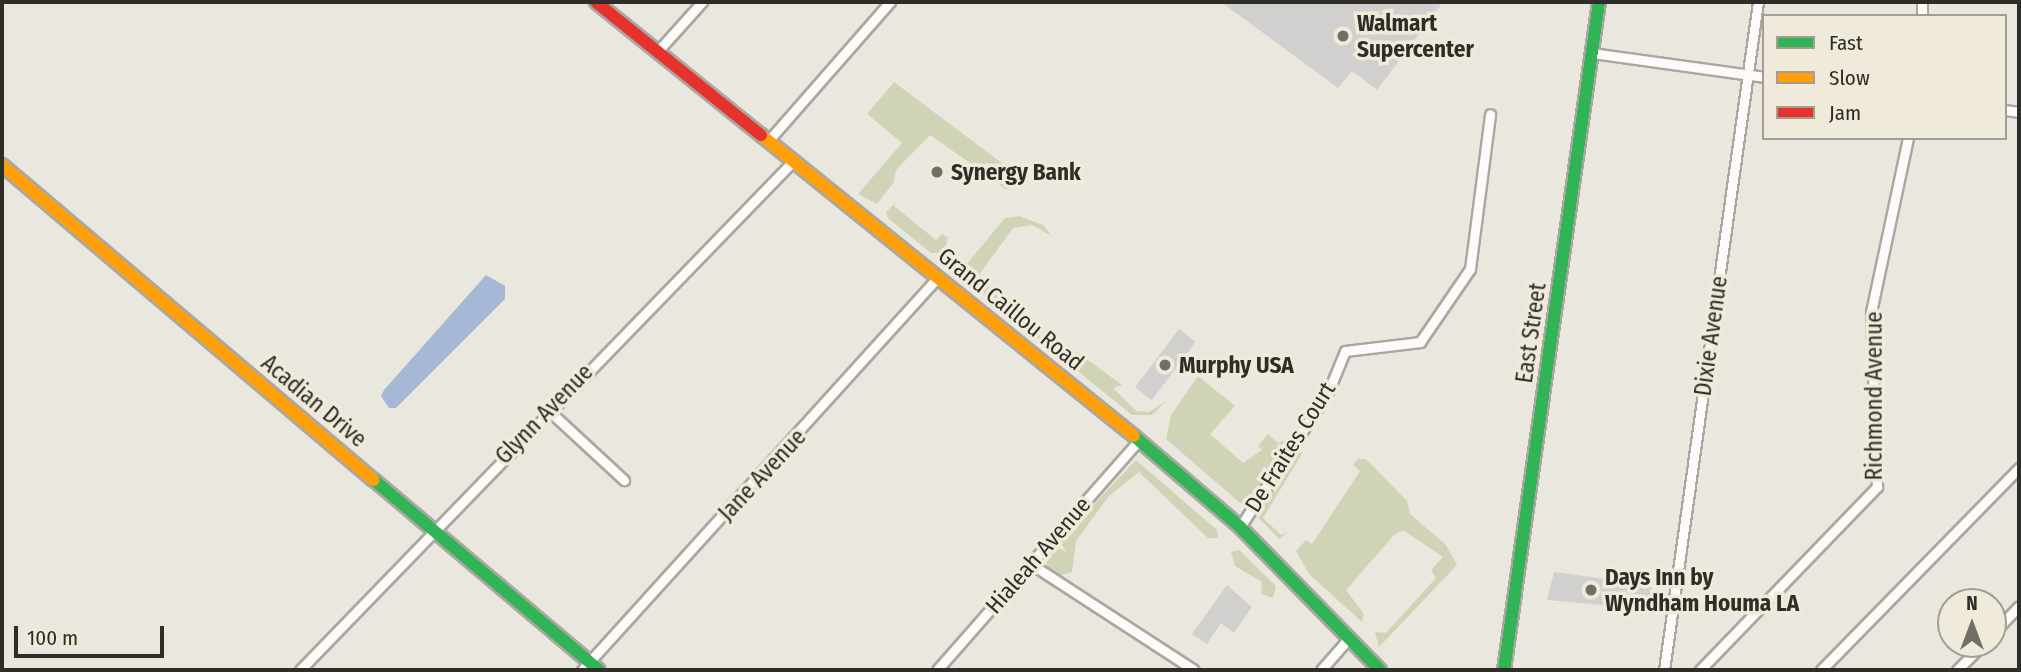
<!DOCTYPE html>
<html>
<head>
<meta charset="utf-8">
<style>
  body { margin:0 }
  #map { position:relative; width:2021px; height:672px; overflow:hidden; background:#eae7df; font-family:"Fira Sans Condensed",sans-serif }
  div>[style] { position:absolute }
  .green>* { inset:0; background:#d0d3b5 }
  .water>* { inset:0; background:#a5b8d6 }
  .building>* { inset:0; background:#d2d0cf; transform-origin:0 0 }
  .roads { filter:drop-shadow(2px 0 #aaa7a1) drop-shadow(-2px 0 #aaa7a1) drop-shadow(0 2px #aaa7a1) drop-shadow(0 -2px #aaa7a1) }
  .street>* { height:9px; margin:-4.5px; padding:0 4.5px; transform-origin:4.5px; border-radius:4.5px; background:#fcfbfa }
  .fast>* { height:12px; margin:-6px; padding:0 6px; transform-origin:6px; border-radius:6px; background:#30b455 }
  .slow>* { height:12px; margin:-6px; padding:0 6px; transform-origin:6px; border-radius:6px; background:#ff9f0a }
  .jam>* { height:12px; margin:-6px; padding:0 6px; transform-origin:6px; border-radius:6px; background:#e5322d }
  .dots>* { width:19px; height:19px; translate:-50% -50%; box-sizing:border-box; border:4px solid #efeada; border-radius:50% }
  span { translate:-50% -50%; white-space:nowrap; text-align:center; line-height:1.15; -webkit-text-stroke:7px #efeada; paint-order:stroke }
  .poi-label { font-size:23px; color:#2f2d27; font-weight:700 }
  .left { translate:0 -50%; text-align:left }
  .street-label { font-size:23px; color:#2f2d27 }
  .frame { position:absolute; inset:0; border:4px solid #2f2d27; pointer-events:none }
  .legend { position:absolute; left:1762px; top:14px; width:245px; height:126px; box-sizing:border-box; background:#efeada; border:2px solid #a29e92; margin:0; padding:9px 12px; list-style:none; font-size:21px; color:#2f2d27 }
  .legend li { display:flex; align-items:center; gap:14px; height:35px }
  .legend b { width:35px; border:2px solid #a29e92 }
  .north { position:absolute; left:1937px; top:588px; width:70px; height:70px; box-sizing:border-box; background:#efeada; border:2px solid #a29e92; border-radius:50%; rotate:0deg; font-size:19px; font-weight:700; line-height:28px; text-align:center; color:#2f2d27 }
  .north::after { content:''; display:block; margin:auto; width:24px; height:32px; background:#706e67; clip-path:polygon(50% 0,100% 100%,50% 72%,0 100%) }
  .scale { position:absolute; left:14px; top:626px; width:150px; height:32px; box-sizing:border-box; border:4px solid #2f2d27; border-top:0; padding-left:9px; font-size:21px; line-height:24px; white-space:nowrap; color:#2f2d27; -webkit-text-stroke:5px #efeada; paint-order:stroke }
</style>
</head>
<body>
<div id="map">
  <div class="green">
    <i style="clip-path:polygon(894px 82px,1011px 170px,1016px 177px,1012px 187px,1005px 189px,989px 176px,987px 162px,980px 170px,930px 135px,896px 170px,894px 182px,877px 204px,858px 194px,902px 143px,867px 114px)"></i>
    <i style="clip-path:polygon(898px 200px,894px 206px,936px 240px,942px 234px,948px 238px,943px 253px,931px 253px,888px 218px,886px 212px)"></i>
    <i style="clip-path:polygon(1019px 216px,1043px 225px,1052px 236px,1032px 225px,1013px 228px,978px 276px,1007px 305px,1018px 307px,1017px 317px,1026px 313px,1022px 321px,965px 280px,961px 271px,1005px 218px)"></i>
    <i style="clip-path:polygon(1041px 324px,1037px 333px,1069px 358px,1077px 352px,1122px 385px,1113px 388px,1136px 411px,1149px 412px,1166px 401px,1152px 415px,1132px 415px,1038px 339px,1035px 329px)"></i>
    <i style="clip-path:polygon(1198px 376px,1235px 406px,1210px 434px,1243px 463px,1262px 450px,1258px 446px,1268px 434px,1278px 443px,1288px 439px,1245px 507px,1166px 439px,1171px 415px)"></i>
    <i style="clip-path:polygon(1303px 452px,1263px 518px,1281px 535px,1289px 531px,1279px 539px,1256px 515px,1296px 453px)"></i>
    <i style="clip-path:polygon(1358px 459px,1366px 459px,1407px 501px,1410px 514px,1446px 545px,1457px 565px,1379px 647px,1375px 632px,1386px 633px,1436px 578px,1431px 570px,1443px 557px,1403px 530px,1394px 535px,1346px 590px,1364px 614px,1362px 622px,1309px 574px,1296px 551px,1306px 540px,1312px 544px,1360px 471px,1353px 465px)"></i>
    <i style="clip-path:polygon(1136px 460px,1217px 530px,1218px 538px,1208px 538px,1139px 472px,1109px 496px,1076px 541px,1072px 572px,1059px 576px,1047px 568px,1046px 555px)"></i>
    <i style="clip-path:polygon(1239px 550px,1276px 586px,1273px 598px,1261px 594px,1262px 582px,1235px 566px,1231px 552px)"></i>
  </div>
  <div class="water">
    <i style="clip-path:polygon(486px 275px,505px 286px,505px 299px,396px 408px,389px 408px,381px 396px,384px 390px)"></i>
  </div>
  <div class="building">
    <i style="clip-path:polygon(1221px 2px,1443px 2px,1377px 90px,1352px 71px,1338px 88px)"></i>
    <i style="left:1179px;top:329px;width:21px;height:73px;rotate:37deg"></i>
    <i style="clip-path:polygon(1554px 572px,1651px 585px,1653px 596px,1647px 609px,1547px 600px)"></i>
    <i style="clip-path:polygon(1227px 585px,1252px 607px,1234px 633px,1221px 623px,1207px 644px,1192px 634px)"></i>
  </div>
  <div class="roads">
    <div class="street">
      <i style="left:1922px;top:16px;width:14px;rotate:-90deg"></i>
      <i style="left:658px;top:51px;width:66px;rotate:-48.1deg"></i>
      <i style="left:1592px;top:53px;width:174px;rotate:7.9deg"></i>
      <i style="left:2005px;top:110px;width:14px;rotate:8deg"></i>
      <i style="left:769px;top:140px;width:184px;rotate:-48.8deg"></i>
      <i style="left:547px;top:409px;width:105px;rotate:42.7deg"></i>
      <i style="left:1240px;top:527px;width:163px;rotate:-57deg"></i>
      <i style="left:1329px;top:390px;width:42px;rotate:-67.7deg"></i>
      <i style="left:1345px;top:351px;width:76px;rotate:-6.8deg"></i>
      <i style="left:1420px;top:342px;width:88px;rotate:-55.6deg"></i>
      <i style="left:1470px;top:269px;width:156px;rotate:-82.6deg"></i>
      <i style="left:1031px;top:564px;width:194px;rotate:33deg"></i>
      <i style="left:1993px;top:633px;width:37px;rotate:-46deg"></i>
      <i style="left:300px;top:670px;width:709px;rotate:-45.91deg"></i>
      <i style="left:582px;top:670px;width:530px;rotate:-47.83deg"></i>
      <i style="left:937px;top:670px;width:306px;rotate:-48.7deg"></i>
      <i style="left:1321px;top:670px;width:43px;rotate:-48.8deg"></i>
      <i style="left:1664px;top:670px;width:675px;rotate:-81.99deg"></i>
      <i style="left:1700px;top:670px;width:255px;rotate:-46deg"></i>
      <i style="left:1877px;top:487px;width:175px;rotate:-92deg"></i>
      <i style="left:1871px;top:312px;width:178px;rotate:-78deg"></i>
      <i style="left:1821px;top:670px;width:283px;rotate:-45.6deg"></i>
      <i style="left:1957px;top:670px;width:37px;rotate:-45deg"></i>
    </div>
    <div class="fast">
      <i style="left:1134px;top:436px;width:140px;rotate:40.6deg"></i>
      <i style="left:1240px;top:527px;width:200px;rotate:45.6deg"></i>
      <i style="left:374px;top:480px;width:294px;rotate:40.2deg"></i>
      <i style="left:1504px;top:670px;width:675px;rotate:-81.91deg"></i>
    </div>
    <div class="slow">
      <i style="left:761px;top:135px;width:479px;rotate:38.9deg"></i>
      <i style="left:2px;top:165px;width:487px;rotate:40.3deg"></i>
    </div>
    <div class="jam">
      <i style="left:596px;top:2px;width:212px;rotate:38.9deg"></i>
    </div>
  </div>
  <div class="dots">
    <i style="left:1343px;top:36px;background:#706e67"></i>
    <i style="left:937px;top:172px;background:#706e67"></i>
    <i style="left:1165px;top:365px;background:#706e67"></i>
    <i style="left:1591px;top:590px;background:#706e67"></i>
  </div>
  <div class="poi-label">
    <span class="left" style="left:1357px;top:36px">Walmart<br>Supercenter</span>
    <span class="left" style="left:951px;top:172px">Synergy Bank</span>
    <span class="left" style="left:1179px;top:365px">Murphy USA</span>
    <span class="left" style="left:1605px;top:590px">Days Inn by<br>Wyndham Houma LA</span>
  </div>
  <div class="street-label">
    <span style="left:1011px;top:309px;rotate:39deg">Grand Caillou Road</span>
    <span style="left:1531px;top:333px;rotate:-82deg">East Street</span>
    <span style="left:1711px;top:336px;rotate:-82deg">Dixie Avenue</span>
    <span style="left:1874px;top:396px;rotate:-90deg">Richmond Avenue</span>
    <span style="left:314px;top:401px;rotate:40deg">Acadian Drive</span>
    <span style="left:544px;top:414px;rotate:-46deg">Glynn Avenue</span>
    <span style="left:1290px;top:447px;rotate:-58deg">De Fraites Court</span>
    <span style="left:762px;top:475px;rotate:-47deg">Jane Avenue</span>
    <span style="left:1038px;top:555px;rotate:-49deg">Hialeah Avenue</span>
  </div>
  <div class="frame"></div>
  <ul class="legend">
  <li><b style="height:9px;background:#30b455"></b>Fast</li>
  <li><b style="height:9px;background:#ff9f0a"></b>Slow</li>
  <li><b style="height:9px;background:#e5322d"></b>Jam</li>
  </ul>
  <div class="north">N</div>
  <div class="scale">100 m</div>
</div>
</body>
</html>
